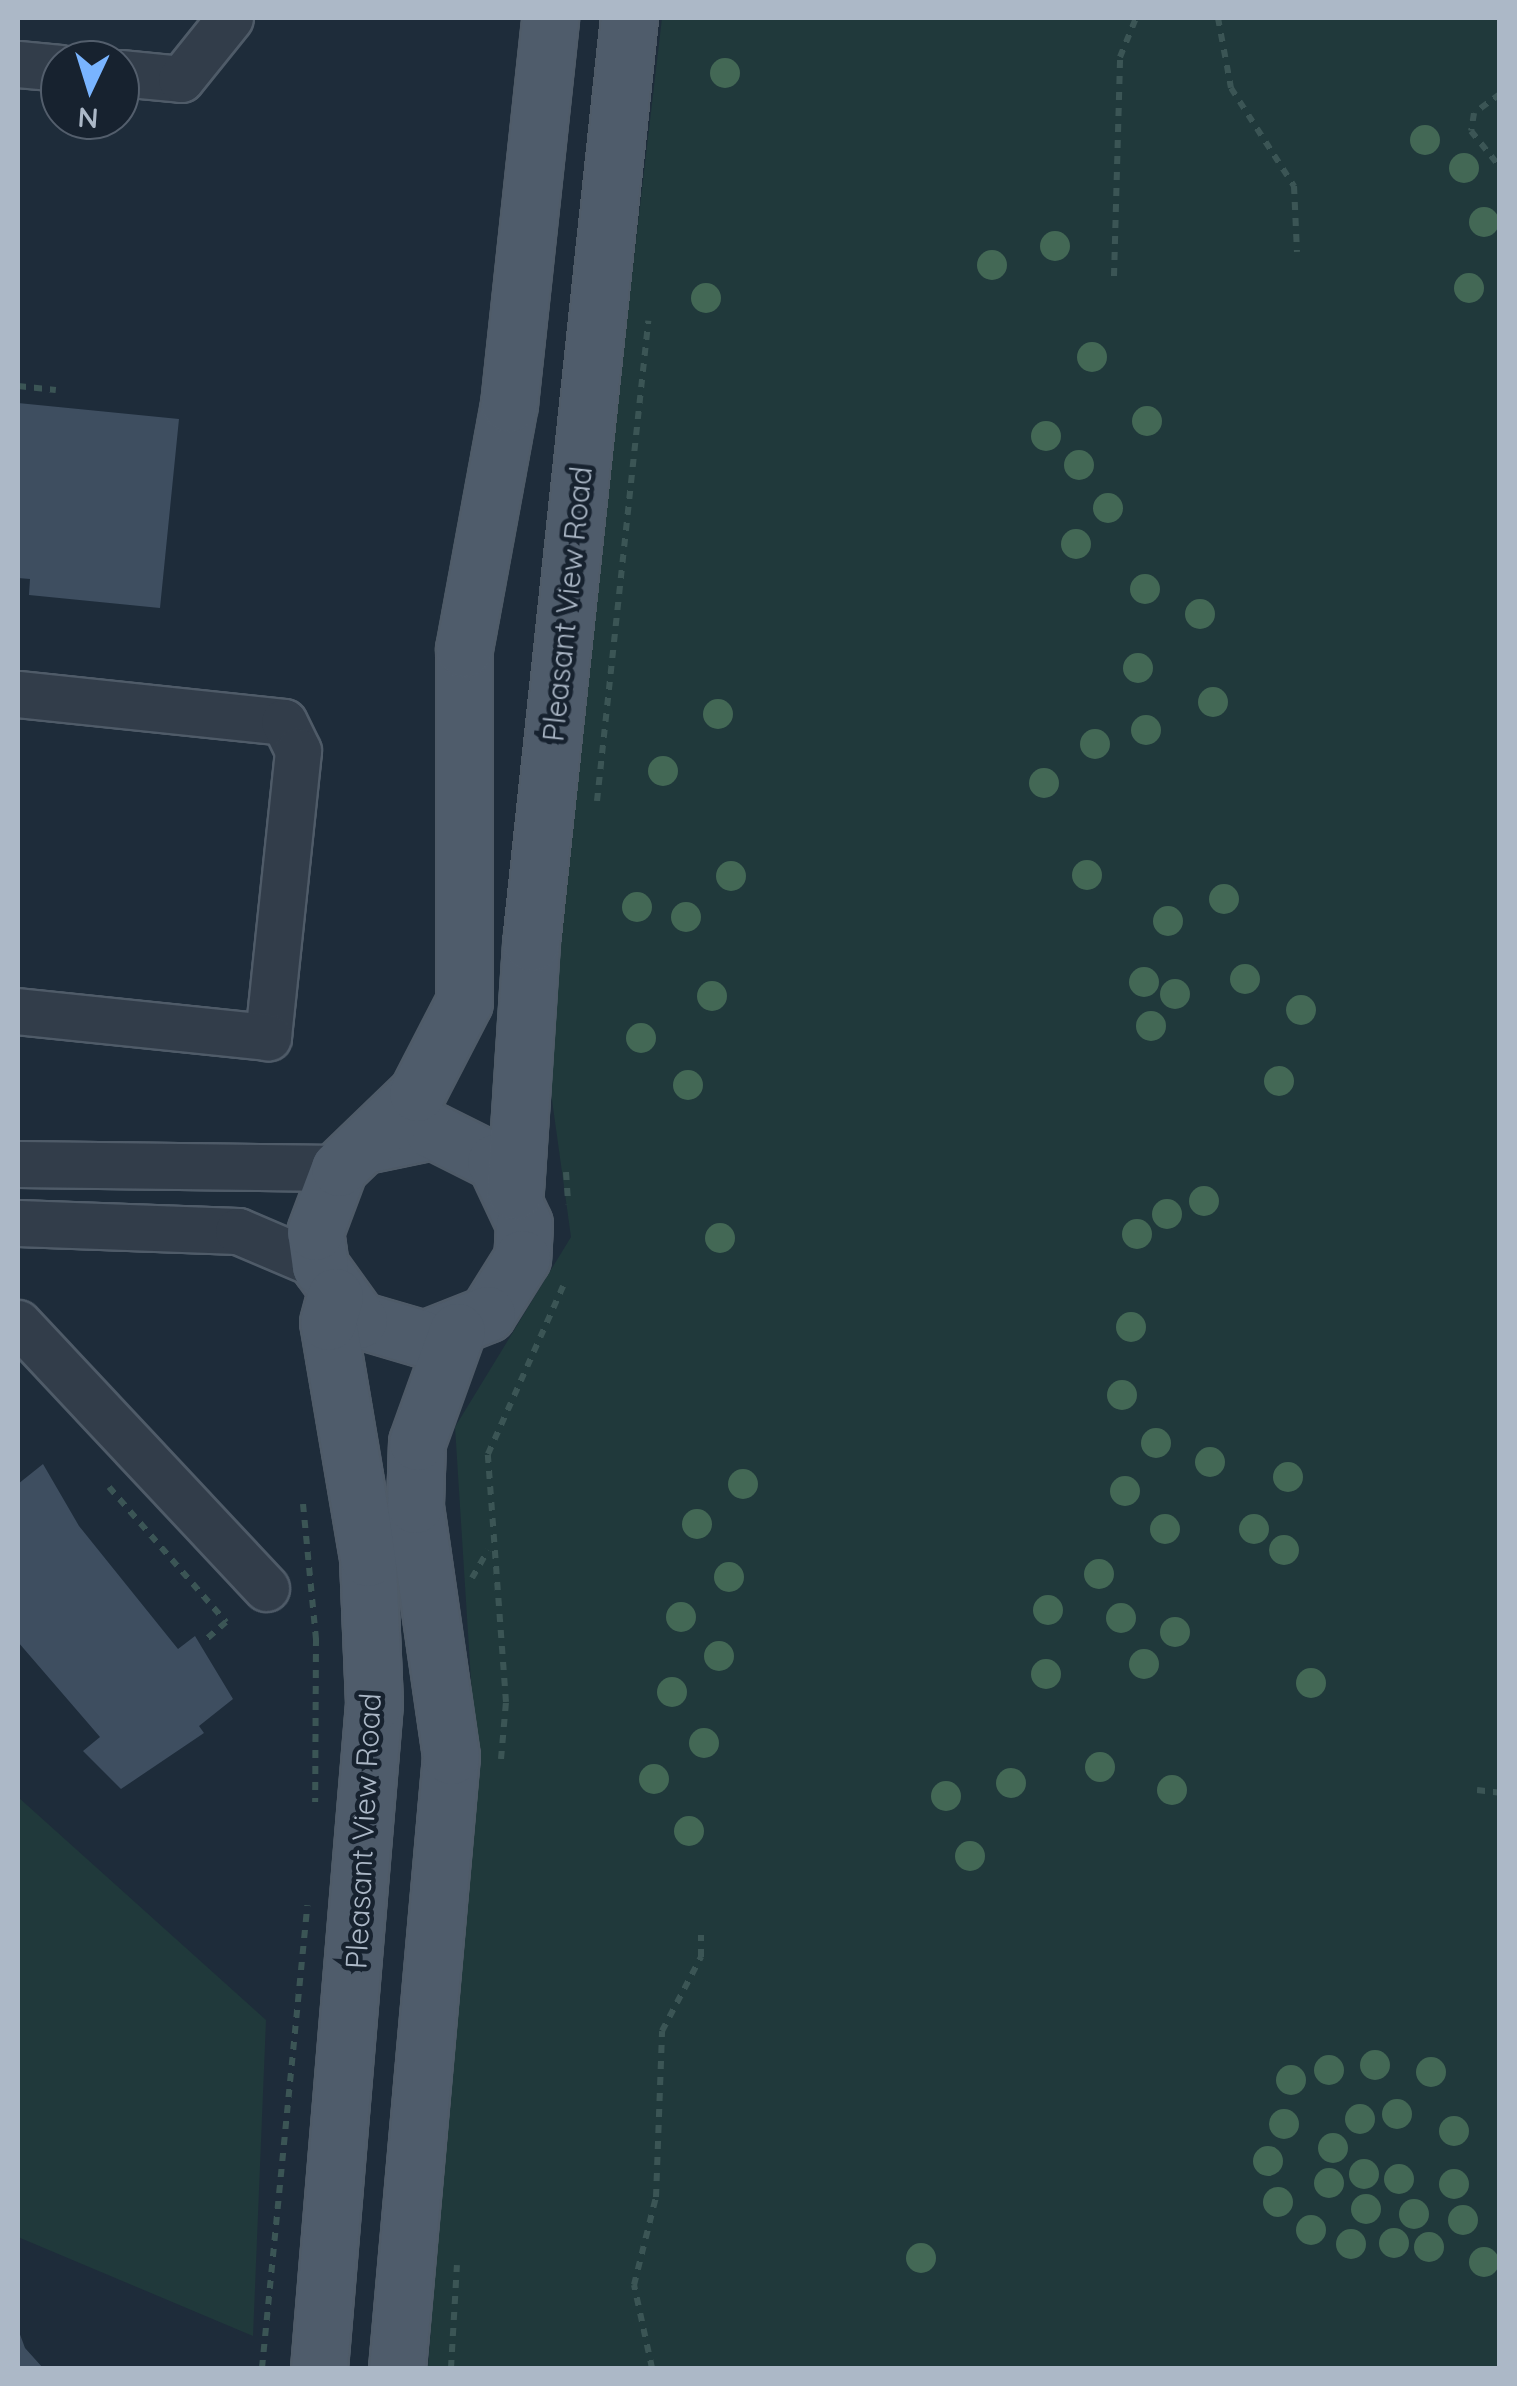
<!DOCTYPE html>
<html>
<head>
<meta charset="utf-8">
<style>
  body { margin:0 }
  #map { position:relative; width:1517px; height:2386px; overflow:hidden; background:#1e2c3a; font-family:Quicksand,sans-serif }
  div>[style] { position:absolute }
  .green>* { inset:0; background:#20393b }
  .building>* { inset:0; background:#3e4e60 }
  .path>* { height:6px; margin-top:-3px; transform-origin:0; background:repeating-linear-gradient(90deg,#3b5555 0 8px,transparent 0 16px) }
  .roads { filter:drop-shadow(2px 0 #4f5b68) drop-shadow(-2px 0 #4f5b68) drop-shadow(0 2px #4f5b68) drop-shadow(0 -2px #4f5b68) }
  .minor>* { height:45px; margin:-22.5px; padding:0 22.5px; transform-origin:22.5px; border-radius:22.5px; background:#323d4a }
  .major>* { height:55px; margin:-27.5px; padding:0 27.5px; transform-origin:27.5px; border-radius:27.5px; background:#4f5c6b }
  .trees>* { width:30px; height:30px; margin:-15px; border-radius:50%; background:#436855 }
  span { translate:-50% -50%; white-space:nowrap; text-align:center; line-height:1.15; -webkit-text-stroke:9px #17222f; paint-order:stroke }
  .street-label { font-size:30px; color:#acb8c7 }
  .frame { position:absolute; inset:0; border:20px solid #acb8c7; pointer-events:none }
  .north { position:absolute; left:40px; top:40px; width:100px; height:100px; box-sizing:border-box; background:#17222f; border:2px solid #535e6c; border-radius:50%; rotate:184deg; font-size:28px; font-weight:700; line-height:40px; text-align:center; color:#acb8c7 }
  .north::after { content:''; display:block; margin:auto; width:35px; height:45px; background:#79b4ff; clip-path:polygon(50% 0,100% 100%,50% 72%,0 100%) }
</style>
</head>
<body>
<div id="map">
  <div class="green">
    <i style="clip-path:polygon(662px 18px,1499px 18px,1499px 2368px,428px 2368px,474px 1728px,455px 1427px,571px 1237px,543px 1035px)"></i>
    <i style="clip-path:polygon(18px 1797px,266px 2020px,253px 2336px,18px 2237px)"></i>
  </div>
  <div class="building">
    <i style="clip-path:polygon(18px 403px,179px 419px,160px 608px,29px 595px,30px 579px,18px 578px)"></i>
    <i style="clip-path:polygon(43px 1464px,79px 1526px,178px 1649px,195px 1636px,233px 1699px,199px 1726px,204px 1733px,121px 1789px,83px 1751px,100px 1737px,18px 1642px,18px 1484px)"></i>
    <i style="clip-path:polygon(18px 2329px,25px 2348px,43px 2368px,18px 2368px)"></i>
  </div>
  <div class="path">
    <i style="left:1218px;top:18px;width:71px;rotate:79.5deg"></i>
    <i style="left:1231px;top:88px;width:117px;rotate:57.3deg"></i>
    <i style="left:1294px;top:186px;width:66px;rotate:87.4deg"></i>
    <i style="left:1500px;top:94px;width:32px;rotate:144deg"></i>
    <i style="left:1474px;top:113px;width:18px;rotate:99deg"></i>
    <i style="left:1471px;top:131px;width:46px;rotate:51.1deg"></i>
    <i style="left:1114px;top:276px;width:219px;rotate:-88.4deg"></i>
    <i style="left:1120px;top:57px;width:42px;rotate:-67.7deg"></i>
    <i style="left:18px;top:386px;width:38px;rotate:6deg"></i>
    <i style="left:597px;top:801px;width:483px;rotate:-83.9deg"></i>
    <i style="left:566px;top:1172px;width:32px;rotate:86deg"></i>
    <i style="left:109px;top:1487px;width:179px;rotate:49.1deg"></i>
    <i style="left:226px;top:1622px;width:28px;rotate:139deg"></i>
    <i style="left:303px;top:1504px;width:135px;rotate:84.5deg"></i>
    <i style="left:316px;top:1638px;width:164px;rotate:90.3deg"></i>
    <i style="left:472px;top:1578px;width:32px;rotate:-60deg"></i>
    <i style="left:501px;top:1759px;width:57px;rotate:-85deg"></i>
    <i style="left:506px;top:1702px;width:249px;rotate:-94.2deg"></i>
    <i style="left:488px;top:1454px;width:184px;rotate:-65.9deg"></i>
    <i style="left:1477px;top:1790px;width:23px;rotate:7deg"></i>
    <i style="left:262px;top:2368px;width:465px;rotate:-84.4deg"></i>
    <i style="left:451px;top:2368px;width:103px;rotate:-86.7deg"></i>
    <i style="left:652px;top:2368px;width:85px;rotate:-102.2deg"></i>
    <i style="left:634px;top:2285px;width:91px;rotate:-76deg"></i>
    <i style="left:656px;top:2197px;width:166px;rotate:-87.9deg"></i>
    <i style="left:662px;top:2031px;width:84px;rotate:-62.2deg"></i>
    <i style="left:701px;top:1957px;width:22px;rotate:-90deg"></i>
  </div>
  <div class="roads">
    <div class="minor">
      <i style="left:18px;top:64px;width:42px;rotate:5.4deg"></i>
      <i style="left:120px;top:73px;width:61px;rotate:5.6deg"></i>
      <i style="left:181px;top:79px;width:78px;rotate:-51.2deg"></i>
      <i style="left:18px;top:694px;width:267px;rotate:6deg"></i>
      <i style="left:284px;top:722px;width:32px;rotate:64deg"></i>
      <i style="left:298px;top:751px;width:288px;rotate:96deg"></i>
      <i style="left:268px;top:1037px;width:251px;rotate:-174.1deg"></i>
      <i style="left:18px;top:1164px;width:321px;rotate:0.7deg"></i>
      <i style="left:18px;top:1223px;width:220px;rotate:2.1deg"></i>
      <i style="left:238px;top:1231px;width:89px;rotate:23.1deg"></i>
      <i style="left:18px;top:1323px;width:363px;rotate:46.9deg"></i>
    </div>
    <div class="major">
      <i style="left:365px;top:1145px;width:69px;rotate:-11.6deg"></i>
      <i style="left:433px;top:1131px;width:69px;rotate:26.6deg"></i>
      <i style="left:495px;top:1162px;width:68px;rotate:64.9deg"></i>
      <i style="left:524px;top:1224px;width:34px;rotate:93deg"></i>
      <i style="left:522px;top:1258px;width:66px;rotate:122deg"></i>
      <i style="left:487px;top:1314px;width:68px;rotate:158.4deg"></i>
      <i style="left:424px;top:1339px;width:68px;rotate:-163.7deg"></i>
      <i style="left:359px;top:1320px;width:67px;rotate:-125.8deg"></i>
      <i style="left:320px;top:1266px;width:34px;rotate:-98deg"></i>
      <i style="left:315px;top:1232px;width:68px;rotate:-69.4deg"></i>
      <i style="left:339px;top:1168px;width:108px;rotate:-43.9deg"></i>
      <i style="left:417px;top:1093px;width:102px;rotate:-62.7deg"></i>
      <i style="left:464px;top:1002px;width:353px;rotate:-90deg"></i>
      <i style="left:464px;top:649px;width:249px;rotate:-79.6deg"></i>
      <i style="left:509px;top:404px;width:388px;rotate:-83.9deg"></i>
      <i style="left:515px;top:1191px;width:249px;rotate:-86.3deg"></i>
      <i style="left:531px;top:943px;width:930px;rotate:-83.95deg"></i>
      <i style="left:319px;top:2368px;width:667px;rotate:-85.27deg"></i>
      <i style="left:374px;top:1703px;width:145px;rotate:-92.4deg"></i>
      <i style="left:368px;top:1558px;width:239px;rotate:-99.6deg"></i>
      <i style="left:328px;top:1322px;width:27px;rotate:-75deg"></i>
      <i style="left:397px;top:2368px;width:614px;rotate:-84.96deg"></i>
      <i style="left:451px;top:1756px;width:254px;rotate:-98.2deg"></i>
      <i style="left:415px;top:1505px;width:63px;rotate:-88.2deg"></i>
      <i style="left:417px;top:1442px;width:118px;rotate:-70.2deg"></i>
    </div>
  </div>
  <div class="trees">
    <i style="left:725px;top:73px"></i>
    <i style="left:1425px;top:140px"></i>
    <i style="left:1464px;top:168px"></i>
    <i style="left:1484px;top:222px"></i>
    <i style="left:1055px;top:246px"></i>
    <i style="left:992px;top:265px"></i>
    <i style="left:1469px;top:288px"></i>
    <i style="left:706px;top:298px"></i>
    <i style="left:1092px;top:357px"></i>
    <i style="left:1147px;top:421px"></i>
    <i style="left:1046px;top:436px"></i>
    <i style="left:1079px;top:465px"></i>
    <i style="left:1108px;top:508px"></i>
    <i style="left:1076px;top:544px"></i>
    <i style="left:1145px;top:589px"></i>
    <i style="left:1200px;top:614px"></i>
    <i style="left:1138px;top:668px"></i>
    <i style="left:1213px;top:702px"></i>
    <i style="left:718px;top:714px"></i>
    <i style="left:1146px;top:730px"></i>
    <i style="left:1095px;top:744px"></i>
    <i style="left:663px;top:771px"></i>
    <i style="left:1044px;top:783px"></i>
    <i style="left:1087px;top:875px"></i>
    <i style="left:731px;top:876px"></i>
    <i style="left:1224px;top:899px"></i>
    <i style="left:637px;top:907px"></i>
    <i style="left:686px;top:917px"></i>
    <i style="left:1168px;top:921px"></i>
    <i style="left:1245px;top:979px"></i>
    <i style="left:1144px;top:982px"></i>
    <i style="left:1175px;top:994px"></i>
    <i style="left:712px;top:996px"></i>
    <i style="left:1301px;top:1010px"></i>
    <i style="left:1151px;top:1026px"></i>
    <i style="left:641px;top:1038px"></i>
    <i style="left:1279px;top:1081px"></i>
    <i style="left:688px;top:1085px"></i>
    <i style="left:1204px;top:1201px"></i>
    <i style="left:1167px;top:1214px"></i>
    <i style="left:1137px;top:1234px"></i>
    <i style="left:720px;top:1238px"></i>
    <i style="left:1131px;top:1327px"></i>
    <i style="left:1122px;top:1395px"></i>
    <i style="left:1156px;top:1443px"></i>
    <i style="left:1210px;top:1462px"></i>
    <i style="left:1288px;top:1477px"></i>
    <i style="left:743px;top:1484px"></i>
    <i style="left:1125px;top:1491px"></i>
    <i style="left:697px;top:1524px"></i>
    <i style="left:1165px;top:1529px"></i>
    <i style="left:1254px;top:1529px"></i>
    <i style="left:1284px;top:1550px"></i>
    <i style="left:1099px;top:1574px"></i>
    <i style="left:729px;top:1577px"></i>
    <i style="left:1048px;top:1610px"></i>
    <i style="left:681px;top:1617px"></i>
    <i style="left:1121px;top:1618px"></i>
    <i style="left:1175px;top:1632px"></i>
    <i style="left:719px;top:1656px"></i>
    <i style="left:1144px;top:1664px"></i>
    <i style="left:1046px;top:1674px"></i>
    <i style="left:1311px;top:1683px"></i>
    <i style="left:672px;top:1692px"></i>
    <i style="left:704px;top:1743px"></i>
    <i style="left:1100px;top:1767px"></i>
    <i style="left:654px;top:1779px"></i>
    <i style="left:1011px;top:1783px"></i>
    <i style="left:1172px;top:1790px"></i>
    <i style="left:946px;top:1796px"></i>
    <i style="left:689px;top:1831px"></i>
    <i style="left:970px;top:1856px"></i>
    <i style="left:1375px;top:2065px"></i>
    <i style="left:1329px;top:2070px"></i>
    <i style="left:1431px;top:2072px"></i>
    <i style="left:1291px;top:2080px"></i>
    <i style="left:1397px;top:2114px"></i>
    <i style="left:1360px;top:2119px"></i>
    <i style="left:1284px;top:2124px"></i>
    <i style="left:1454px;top:2131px"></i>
    <i style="left:1333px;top:2148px"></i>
    <i style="left:1268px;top:2161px"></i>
    <i style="left:1364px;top:2174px"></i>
    <i style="left:1399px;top:2179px"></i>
    <i style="left:1329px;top:2183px"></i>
    <i style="left:1454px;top:2184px"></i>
    <i style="left:1278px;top:2202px"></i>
    <i style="left:1366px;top:2209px"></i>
    <i style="left:1414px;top:2214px"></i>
    <i style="left:1463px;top:2220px"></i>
    <i style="left:1311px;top:2230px"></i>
    <i style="left:1394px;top:2243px"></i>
    <i style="left:1351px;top:2244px"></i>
    <i style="left:1429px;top:2247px"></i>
    <i style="left:921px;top:2258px"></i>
    <i style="left:1484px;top:2262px"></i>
  </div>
  <div class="street-label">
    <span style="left:567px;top:604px;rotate:-84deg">Pleasant View Road</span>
    <span style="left:363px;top:1831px;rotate:-87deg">Pleasant View Road</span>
  </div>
  <div class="frame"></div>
  <div class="north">N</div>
</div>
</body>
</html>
